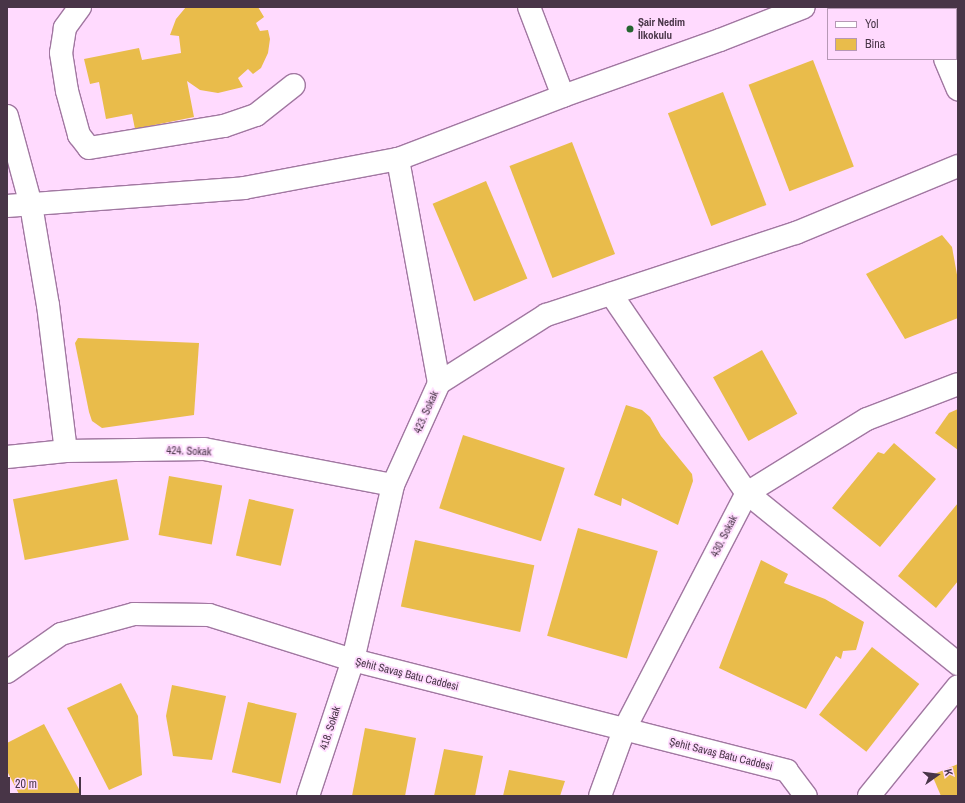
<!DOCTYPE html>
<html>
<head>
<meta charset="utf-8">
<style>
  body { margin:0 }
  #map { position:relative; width:965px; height:803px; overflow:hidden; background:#ffdafe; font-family:"Archivo Narrow",sans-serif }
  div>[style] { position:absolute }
  .building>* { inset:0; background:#e9bc4b; transform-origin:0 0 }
  .roads { filter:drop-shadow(1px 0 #a177a1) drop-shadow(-1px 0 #a177a1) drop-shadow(0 1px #a177a1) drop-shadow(0 -1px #a177a1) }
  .minor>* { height:22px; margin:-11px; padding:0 11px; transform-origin:11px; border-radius:11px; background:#fff }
  .dots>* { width:11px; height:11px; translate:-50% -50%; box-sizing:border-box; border:2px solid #ffdafe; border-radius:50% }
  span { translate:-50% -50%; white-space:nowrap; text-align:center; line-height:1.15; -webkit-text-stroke:3.5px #ffdafe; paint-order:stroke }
  .poi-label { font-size:11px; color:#483547; font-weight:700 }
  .left { translate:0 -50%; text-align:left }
  .street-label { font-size:11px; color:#483547 }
  .frame { position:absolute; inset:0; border:8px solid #483547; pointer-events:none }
  .legend { position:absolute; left:827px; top:8px; width:130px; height:52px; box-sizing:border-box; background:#ffdafe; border:1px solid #b698b5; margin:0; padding:5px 7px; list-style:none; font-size:12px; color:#483547 }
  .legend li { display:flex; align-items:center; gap:8px; height:20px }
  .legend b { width:20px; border:1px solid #b698b5 }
  .north { position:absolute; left:917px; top:755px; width:40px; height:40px; -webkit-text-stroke:3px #ffdafe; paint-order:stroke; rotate:76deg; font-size:11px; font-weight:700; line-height:16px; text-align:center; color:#483547 }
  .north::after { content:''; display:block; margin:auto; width:14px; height:18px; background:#483547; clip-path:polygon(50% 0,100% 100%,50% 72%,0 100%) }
  .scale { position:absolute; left:8px; top:777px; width:73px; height:18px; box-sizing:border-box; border:2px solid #483547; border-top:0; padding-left:5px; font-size:12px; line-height:14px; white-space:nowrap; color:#483547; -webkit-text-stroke:3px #ffdafe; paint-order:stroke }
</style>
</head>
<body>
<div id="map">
  <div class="building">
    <i style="clip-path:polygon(186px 7px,258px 7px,264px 17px,256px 23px,260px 31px,268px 30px,270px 39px,268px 53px,261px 68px,253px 74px,248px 69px,238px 78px,243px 87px,218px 93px,200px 90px,187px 81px,194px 117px,135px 129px,132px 114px,106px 119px,99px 82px,90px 84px,84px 59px,139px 48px,142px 60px,181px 53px,179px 36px,170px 35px,176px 19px)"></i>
    <i style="left:813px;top:60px;width:114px;height:69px;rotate:69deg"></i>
    <i style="left:723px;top:92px;width:121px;height:59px;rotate:69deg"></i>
    <i style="left:572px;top:142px;width:120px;height:67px;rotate:69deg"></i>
    <i style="left:486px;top:181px;width:106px;height:58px;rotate:67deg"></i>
    <i style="clip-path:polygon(942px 235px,952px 247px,958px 280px,958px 318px,905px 339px,866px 274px)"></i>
    <i style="clip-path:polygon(78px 338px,199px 343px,194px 415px,102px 428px,92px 421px,89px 412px,75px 343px)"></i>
    <i style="left:762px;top:350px;width:73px;height:56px;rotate:61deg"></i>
    <i style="clip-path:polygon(626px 405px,642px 410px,650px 417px,661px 436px,692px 474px,693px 481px,678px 525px,622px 498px,621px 506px,594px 495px)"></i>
    <i style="clip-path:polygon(958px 409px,958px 450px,935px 433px,949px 413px)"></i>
    <i style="left:463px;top:435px;width:107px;height:77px;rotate:18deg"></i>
    <i style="clip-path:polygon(894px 443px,936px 479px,880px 547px,832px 508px,878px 452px,884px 454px)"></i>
    <i style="left:169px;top:476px;width:54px;height:60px;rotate:10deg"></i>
    <i style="left:117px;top:479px;width:62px;height:106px;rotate:79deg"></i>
    <i style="left:249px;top:499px;width:46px;height:58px;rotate:13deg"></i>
    <i style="clip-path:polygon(958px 503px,958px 581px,936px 608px,898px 576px)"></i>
    <i style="left:578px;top:528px;width:83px;height:112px;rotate:16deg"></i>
    <i style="left:415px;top:540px;width:122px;height:68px;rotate:12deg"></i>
    <i style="clip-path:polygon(761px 560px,788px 574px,784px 583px,825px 599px,864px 622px,856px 650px,843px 651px,841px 659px,836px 656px,806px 709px,719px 668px)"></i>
    <i style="left:872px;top:647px;width:60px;height:86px;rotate:38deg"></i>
    <i style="clip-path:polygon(121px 683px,138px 716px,142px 775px,109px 790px,67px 708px)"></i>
    <i style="clip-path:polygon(172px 685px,226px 696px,212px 760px,173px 756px,166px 716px)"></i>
    <i style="left:248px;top:702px;width:50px;height:72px;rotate:13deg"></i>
    <i style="clip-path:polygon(44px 724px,81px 793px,75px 796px,20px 796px,7px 771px,7px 743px)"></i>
    <i style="clip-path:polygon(365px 728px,416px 738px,405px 796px,352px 796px)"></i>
    <i style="clip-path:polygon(444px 749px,483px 756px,475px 796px,434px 796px)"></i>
    <i style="clip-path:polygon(958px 764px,958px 796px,941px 796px,932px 775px)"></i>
    <i style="clip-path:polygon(509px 770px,565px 781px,560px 796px,503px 796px)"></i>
  </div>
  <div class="roads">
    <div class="minor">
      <i style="left:80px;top:7px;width:26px;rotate:126deg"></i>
      <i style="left:65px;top:28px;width:25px;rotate:99deg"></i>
      <i style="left:61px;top:53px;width:38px;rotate:81deg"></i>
      <i style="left:67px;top:91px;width:46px;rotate:74.7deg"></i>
      <i style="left:79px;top:135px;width:16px;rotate:52deg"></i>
      <i style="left:89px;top:148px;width:137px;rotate:-9.3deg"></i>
      <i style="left:224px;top:126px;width:34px;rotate:-19deg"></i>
      <i style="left:256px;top:115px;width:48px;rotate:-38.3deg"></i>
      <i style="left:529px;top:7px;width:95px;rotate:69.1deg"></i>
      <i style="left:563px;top:96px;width:167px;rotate:-19.6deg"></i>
      <i style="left:720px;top:40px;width:90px;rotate:-21.4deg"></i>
      <i style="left:924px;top:7px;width:2px;rotate:90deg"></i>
      <i style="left:945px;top:59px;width:33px;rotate:67deg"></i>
      <i style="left:7px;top:116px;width:92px;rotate:74.9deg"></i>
      <i style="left:31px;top:205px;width:101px;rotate:80.4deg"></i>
      <i style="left:48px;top:305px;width:147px;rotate:83deg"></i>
      <i style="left:7px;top:206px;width:238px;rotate:-4.3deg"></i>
      <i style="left:244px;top:188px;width:157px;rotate:-10.7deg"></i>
      <i style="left:398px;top:159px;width:177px;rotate:-20.9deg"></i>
      <i style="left:611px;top:294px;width:241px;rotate:55.7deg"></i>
      <i style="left:747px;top:493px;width:272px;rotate:39deg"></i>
      <i style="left:439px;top:383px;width:127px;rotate:-32.4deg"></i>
      <i style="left:546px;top:315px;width:263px;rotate:-18.2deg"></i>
      <i style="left:796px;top:233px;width:175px;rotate:-22.5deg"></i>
      <i style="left:7px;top:457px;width:59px;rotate:-5.8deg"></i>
      <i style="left:66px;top:451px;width:138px;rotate:-0.8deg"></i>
      <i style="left:204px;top:449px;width:192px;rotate:10.8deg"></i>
      <i style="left:7px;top:672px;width:66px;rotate:-35.1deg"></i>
      <i style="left:61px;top:634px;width:76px;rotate:-15.3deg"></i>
      <i style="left:134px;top:614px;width:75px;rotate:0.8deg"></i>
      <i style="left:209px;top:615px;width:151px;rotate:17.4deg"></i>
      <i style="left:353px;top:660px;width:448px;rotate:14.3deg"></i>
      <i style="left:787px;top:771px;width:31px;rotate:53deg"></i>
      <i style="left:308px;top:796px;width:143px;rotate:-71.7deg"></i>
      <i style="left:353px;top:660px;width:180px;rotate:-77.1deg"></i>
      <i style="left:393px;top:485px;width:112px;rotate:-65.7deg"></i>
      <i style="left:439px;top:383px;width:228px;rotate:-100.4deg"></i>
      <i style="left:600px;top:796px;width:70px;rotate:-70deg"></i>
      <i style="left:624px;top:730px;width:267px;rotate:-62.6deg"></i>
      <i style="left:747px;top:493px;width:141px;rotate:-31.7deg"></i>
      <i style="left:867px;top:419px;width:97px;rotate:-21deg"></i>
      <i style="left:869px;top:796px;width:141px;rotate:-51deg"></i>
    </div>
  </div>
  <div class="dots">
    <i style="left:630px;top:29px;background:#24652f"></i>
  </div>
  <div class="poi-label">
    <span class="left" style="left:638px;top:29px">Şair Nedim<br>İlkokulu</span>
  </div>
  <div class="street-label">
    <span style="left:426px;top:412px;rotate:-66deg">423. Sokak</span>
    <span style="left:189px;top:451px;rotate:2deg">424. Sokak</span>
    <span style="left:724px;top:536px;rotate:-63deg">430. Sokak</span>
    <span style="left:407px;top:674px;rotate:14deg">Şehit Savaş Batu Caddesi</span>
    <span style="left:330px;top:728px;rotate:-72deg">418. Sokak</span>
    <span style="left:721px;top:754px;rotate:14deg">Şehit Savaş Batu Caddesi</span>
  </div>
  <div class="frame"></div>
  <ul class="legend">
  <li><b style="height:5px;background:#fff"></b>Yol</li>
  <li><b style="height:11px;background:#e9bc4b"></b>Bina</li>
  </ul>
  <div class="north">K</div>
  <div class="scale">20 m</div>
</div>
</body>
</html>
